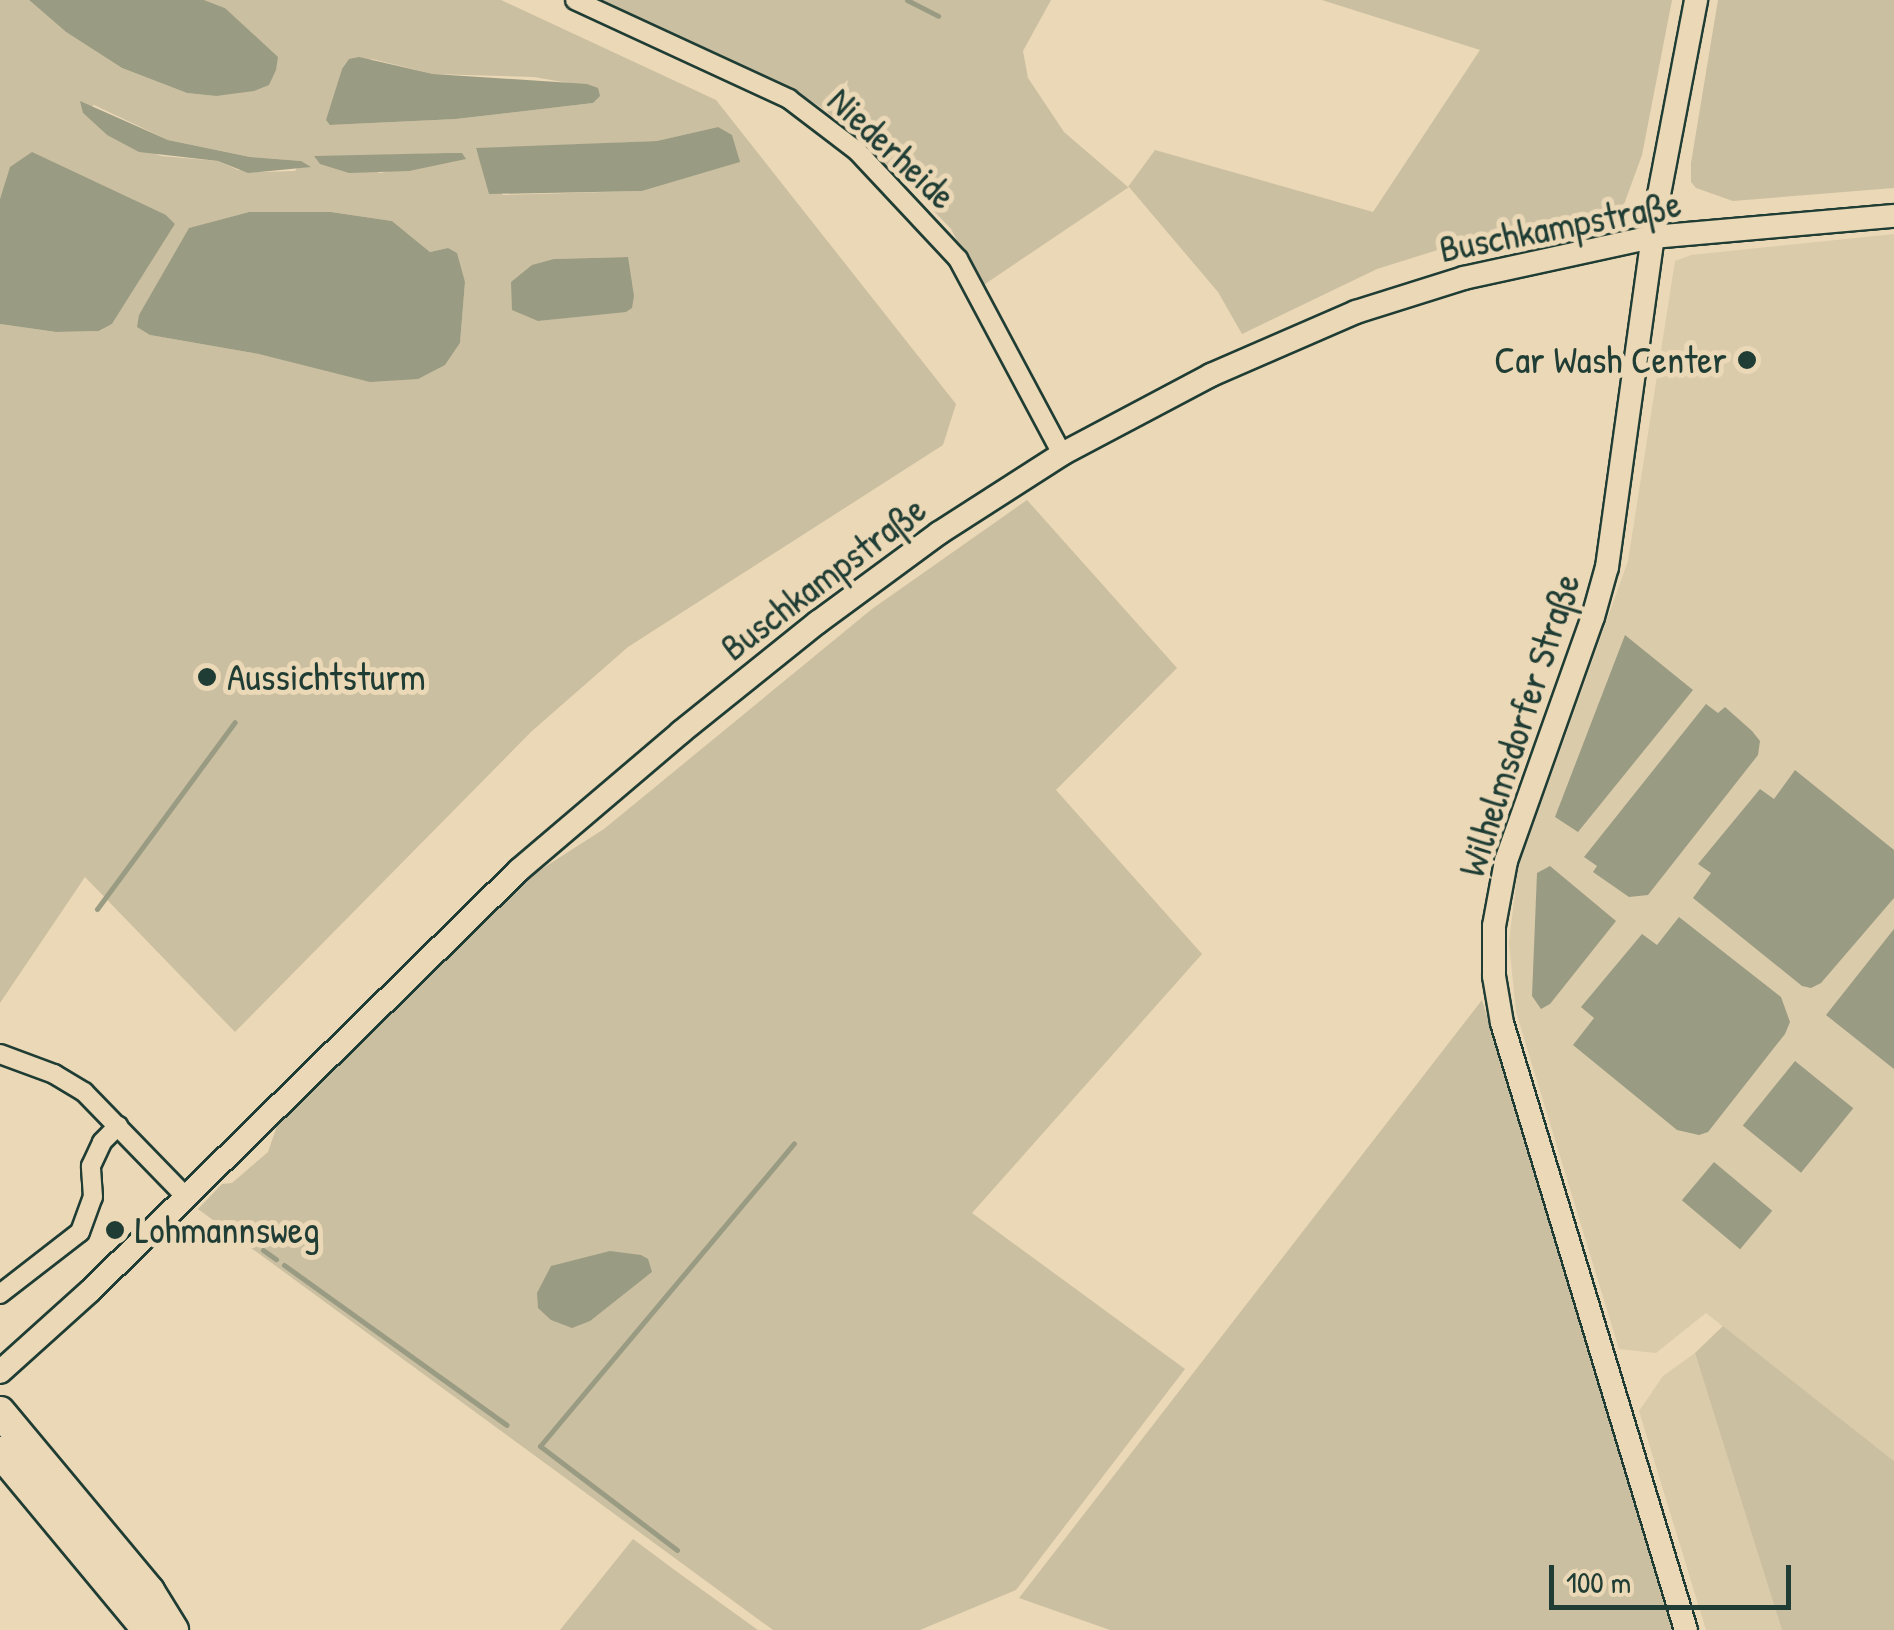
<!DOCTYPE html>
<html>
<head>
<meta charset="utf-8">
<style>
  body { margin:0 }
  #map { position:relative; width:1894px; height:1630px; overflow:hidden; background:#ebd8b6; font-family:"Patrick Hand",sans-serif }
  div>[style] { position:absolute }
  .built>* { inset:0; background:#dacbab }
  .green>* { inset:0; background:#cabfa1 }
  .water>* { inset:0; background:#9a9b83; transform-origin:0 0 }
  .stream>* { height:5px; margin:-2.5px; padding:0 2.5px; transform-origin:2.5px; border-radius:2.5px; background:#9a9b83 }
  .roads { filter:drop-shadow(2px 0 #1f3d34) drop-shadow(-2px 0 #1f3d34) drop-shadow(0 2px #1f3d34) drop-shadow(0 -2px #1f3d34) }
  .street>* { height:18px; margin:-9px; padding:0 9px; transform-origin:9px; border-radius:9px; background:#ebd8b6 }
  .secondary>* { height:22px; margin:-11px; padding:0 11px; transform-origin:11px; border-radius:11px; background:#ebd8b6 }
  .highway>* { height:30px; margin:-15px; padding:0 15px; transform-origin:15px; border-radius:15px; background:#ebd8b6 }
  .dots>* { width:28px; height:28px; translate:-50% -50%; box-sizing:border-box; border:5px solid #ebd8b6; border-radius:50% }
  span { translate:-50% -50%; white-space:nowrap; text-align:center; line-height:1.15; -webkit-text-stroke:10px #ebd8b6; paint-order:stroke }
  .street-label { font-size:38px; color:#1f3d34 }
  .poi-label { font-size:38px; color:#1f3d34 }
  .right { translate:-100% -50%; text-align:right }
  .left { translate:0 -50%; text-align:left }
  .scale { position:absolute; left:1549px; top:1565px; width:242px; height:45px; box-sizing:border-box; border:5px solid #1f3d34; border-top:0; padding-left:12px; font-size:30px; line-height:35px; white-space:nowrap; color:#1f3d34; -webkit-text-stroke:8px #ebd8b6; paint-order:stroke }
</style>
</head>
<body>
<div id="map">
  <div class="built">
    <i style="clip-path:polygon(1894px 234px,1894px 1461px,1706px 1313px,1656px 1353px,1619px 1349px,1516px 1012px,1509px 942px,1518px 868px,1628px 561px,1675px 261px,1691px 255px)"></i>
    <i style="clip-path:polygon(1695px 1353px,1741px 1495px,1782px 1630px,1706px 1630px,1639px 1411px,1663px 1376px)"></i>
  </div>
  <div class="green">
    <i style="clip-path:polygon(evenodd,0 0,29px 0,66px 32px,122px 68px,187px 93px,216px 96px,266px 47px,225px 8px,204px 0,501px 0,716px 100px,956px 404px,943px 445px,628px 647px,532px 731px,235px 1032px,85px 877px,0 1003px,0 324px,56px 332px,100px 331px,112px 324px,175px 224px,166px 215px,11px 167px,0 199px,0 0,372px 59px,433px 74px,534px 77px,597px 88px,593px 103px,456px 119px,331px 125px,327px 120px,342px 69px,372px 59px,0 0,94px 105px,168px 140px,250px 157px,301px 161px,295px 171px,262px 172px,238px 170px,218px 161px,161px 156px,107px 135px,83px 113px,94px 105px,0 0,718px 127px,739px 162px,642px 191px,503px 195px,483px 169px,476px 149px,658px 141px,718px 127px,0 0,448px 153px,381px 173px,314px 157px,354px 156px,448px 153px,0 0,249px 212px,331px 212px,392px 221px,430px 252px,448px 248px,465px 282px,460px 343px,445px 365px,259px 354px,150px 335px,190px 228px,249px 212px,0 0,627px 257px,588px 315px,538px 321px,554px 259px,627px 257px)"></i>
    <i style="clip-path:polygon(598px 0,1051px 0,1023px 51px,1028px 78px,1064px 132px,1128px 187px,1155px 150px,1373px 212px,1480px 50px,1322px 0,1672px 0,1642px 155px,1623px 207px,1444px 248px,1377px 269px,1242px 334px,1218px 292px,1129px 187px,982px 286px,951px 229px,904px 180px,825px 110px,794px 90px)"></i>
    <i style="clip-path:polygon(1718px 0,1894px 0,1894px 188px,1733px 201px,1696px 188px,1691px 182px,1691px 163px)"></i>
    <i style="clip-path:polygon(evenodd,1027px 500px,1177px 668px,1056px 790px,1202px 954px,972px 1213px,1185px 1369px,1016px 1590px,920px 1630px,773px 1630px,198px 1209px,222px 1184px,232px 1183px,268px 1152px,277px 1126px,311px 1086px,515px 886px,604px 829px,872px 609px,1027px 500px,551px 1266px,652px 1272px,627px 1291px,551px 1266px)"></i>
    <i style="clip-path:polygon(1482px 1000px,1672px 1630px,1110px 1630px,1019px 1598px)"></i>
    <i style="clip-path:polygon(1723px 1326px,1894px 1461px,1894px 1630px,1782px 1630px,1695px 1353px)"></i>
    <i style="clip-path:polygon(633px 1539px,680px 1574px,758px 1630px,560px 1630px)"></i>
  </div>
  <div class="water">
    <i style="clip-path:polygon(29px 0,204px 0,225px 8px,278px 57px,276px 70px,269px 85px,254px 91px,216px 96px,187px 93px,122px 68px,66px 32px)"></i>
    <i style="clip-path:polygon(359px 57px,433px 74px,587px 84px,598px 88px,600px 96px,593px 103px,456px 119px,330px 125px,326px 120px,342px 69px,349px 59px)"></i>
    <i style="clip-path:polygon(80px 101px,168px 140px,250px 157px,301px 161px,311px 167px,248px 173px,218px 161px,139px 152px,107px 135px,83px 113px)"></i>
    <i style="clip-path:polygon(718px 127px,732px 135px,740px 162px,642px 191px,489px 194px,476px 148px,657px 141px)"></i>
    <i style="clip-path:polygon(32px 152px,166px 215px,175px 224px,112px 324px,99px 331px,56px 332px,0 324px,0 199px,10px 167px)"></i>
    <i style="clip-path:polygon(448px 153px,462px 153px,466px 159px,409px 171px,349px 173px,320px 164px,314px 156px)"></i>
    <i style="clip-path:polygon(249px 212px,331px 212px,392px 221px,430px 252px,448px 248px,457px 253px,465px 282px,460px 343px,445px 365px,418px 379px,370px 382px,259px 354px,150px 335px,137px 327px,139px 315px,189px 228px)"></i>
    <i style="clip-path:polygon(628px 257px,634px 296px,632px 308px,626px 312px,538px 321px,512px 310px,511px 282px,532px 265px,554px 259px)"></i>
    <i style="clip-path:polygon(1625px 635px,1693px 690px,1578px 832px,1555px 817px)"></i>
    <i style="clip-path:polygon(1706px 704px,1718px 713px,1725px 707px,1752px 731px,1760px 741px,1758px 755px,1648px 895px,1629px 897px,1593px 872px,1597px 866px,1584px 857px)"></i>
    <i style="clip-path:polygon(1795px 770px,1894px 850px,1894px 898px,1821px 983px,1811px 988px,1802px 986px,1693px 898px,1711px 873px,1698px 864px,1760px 789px,1774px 799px)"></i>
    <i style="clip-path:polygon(1550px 866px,1616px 921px,1550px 1004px,1541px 1009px,1532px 996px,1537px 873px)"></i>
    <i style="clip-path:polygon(1679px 917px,1781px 997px,1790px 1022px,1785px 1034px,1708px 1132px,1699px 1135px,1677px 1130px,1573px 1045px,1594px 1018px,1581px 1007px,1642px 934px,1657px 945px)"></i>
    <i style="clip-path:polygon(1894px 929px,1894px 1069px,1826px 1015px)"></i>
    <i style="left:1795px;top:1061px;width:75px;height:83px;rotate:39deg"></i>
    <i style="left:1714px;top:1162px;width:76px;height:50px;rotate:40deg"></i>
    <i style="clip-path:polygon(610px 1251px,641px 1255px,648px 1259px,652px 1272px,590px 1321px,572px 1328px,551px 1320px,538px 1308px,537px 1293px,551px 1266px)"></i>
  </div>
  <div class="stream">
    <i style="left:907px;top:0;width:35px;rotate:27deg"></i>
    <i style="left:97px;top:909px;width:232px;rotate:-53.6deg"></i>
    <i style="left:263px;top:1250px;width:16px;rotate:35deg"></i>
    <i style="left:284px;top:1265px;width:274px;rotate:35.7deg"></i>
    <i style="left:677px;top:1550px;width:172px;rotate:-142.8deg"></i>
    <i style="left:540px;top:1446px;width:395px;rotate:-50deg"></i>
  </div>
  <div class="roads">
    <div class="street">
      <i style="left:575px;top:0;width:236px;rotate:24.8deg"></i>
      <i style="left:789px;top:99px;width:86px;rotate:37.4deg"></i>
      <i style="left:857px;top:151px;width:148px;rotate:46.9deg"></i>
      <i style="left:958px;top:259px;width:221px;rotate:61.9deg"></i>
      <i style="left:0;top:1054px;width:58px;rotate:20.3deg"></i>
      <i style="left:54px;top:1074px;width:35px;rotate:31deg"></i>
      <i style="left:84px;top:1092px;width:145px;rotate:45.8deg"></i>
      <i style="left:0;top:1294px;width:101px;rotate:-37.8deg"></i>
      <i style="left:80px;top:1232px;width:37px;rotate:-70deg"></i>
      <i style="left:93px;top:1197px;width:31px;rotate:-94deg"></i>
      <i style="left:91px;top:1166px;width:26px;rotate:-65deg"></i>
      <i style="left:102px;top:1142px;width:23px;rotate:-45deg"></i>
    </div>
    <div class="secondary">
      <i style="left:0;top:1372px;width:121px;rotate:-42deg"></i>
      <i style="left:90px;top:1291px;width:601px;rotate:-44.46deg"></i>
      <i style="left:519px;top:870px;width:213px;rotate:-40.4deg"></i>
      <i style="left:681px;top:732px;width:176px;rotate:-38.8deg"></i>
      <i style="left:818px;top:622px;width:150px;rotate:-36.3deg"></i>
      <i style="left:939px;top:533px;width:146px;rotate:-32.7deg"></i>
      <i style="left:1062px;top:454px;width:169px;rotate:-27.9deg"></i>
      <i style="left:1211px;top:375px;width:158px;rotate:-23.5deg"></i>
      <i style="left:1356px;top:312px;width:113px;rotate:-17.5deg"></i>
      <i style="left:1464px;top:278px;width:192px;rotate:-12.3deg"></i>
      <i style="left:1652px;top:237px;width:243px;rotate:-5deg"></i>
      <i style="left:1686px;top:1630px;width:634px;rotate:-106.86deg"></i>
      <i style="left:1502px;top:1023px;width:48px;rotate:-99.7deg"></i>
      <i style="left:1494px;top:976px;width:50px;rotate:-90deg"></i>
      <i style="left:1494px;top:926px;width:66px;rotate:-79.5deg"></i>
      <i style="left:1506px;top:861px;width:259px;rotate:-70.4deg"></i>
      <i style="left:1593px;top:617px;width:52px;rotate:-74.4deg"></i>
      <i style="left:1607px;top:567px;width:365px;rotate:-82.1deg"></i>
      <i style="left:1657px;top:205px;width:209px;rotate:-79.2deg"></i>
    </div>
    <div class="highway">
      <i style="left:0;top:1412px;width:233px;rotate:50.2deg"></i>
      <i style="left:149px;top:1591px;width:46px;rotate:58.4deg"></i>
      <i style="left:0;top:1452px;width:231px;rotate:50.3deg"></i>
    </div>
  </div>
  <div class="dots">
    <i style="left:1747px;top:360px;background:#1f3d34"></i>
    <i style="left:207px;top:677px;background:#1f3d34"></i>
    <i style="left:115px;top:1230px;background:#1f3d34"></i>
  </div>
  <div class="street-label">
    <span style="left:892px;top:148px;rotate:43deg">Niederheide</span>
    <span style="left:1560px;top:226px;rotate:-11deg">Buschkampstraße</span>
    <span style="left:823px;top:578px;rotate:-37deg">Buschkampstraße</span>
    <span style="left:1519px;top:725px;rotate:-72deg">Wilhelmsdorfer Straße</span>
  </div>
  <div class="poi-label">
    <span class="right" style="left:1727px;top:360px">Car Wash Center</span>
    <span class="left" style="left:227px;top:677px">Aussichtsturm</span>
    <span class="left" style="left:135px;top:1230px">Lohmannsweg</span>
  </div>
  <div class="scale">100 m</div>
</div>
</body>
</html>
